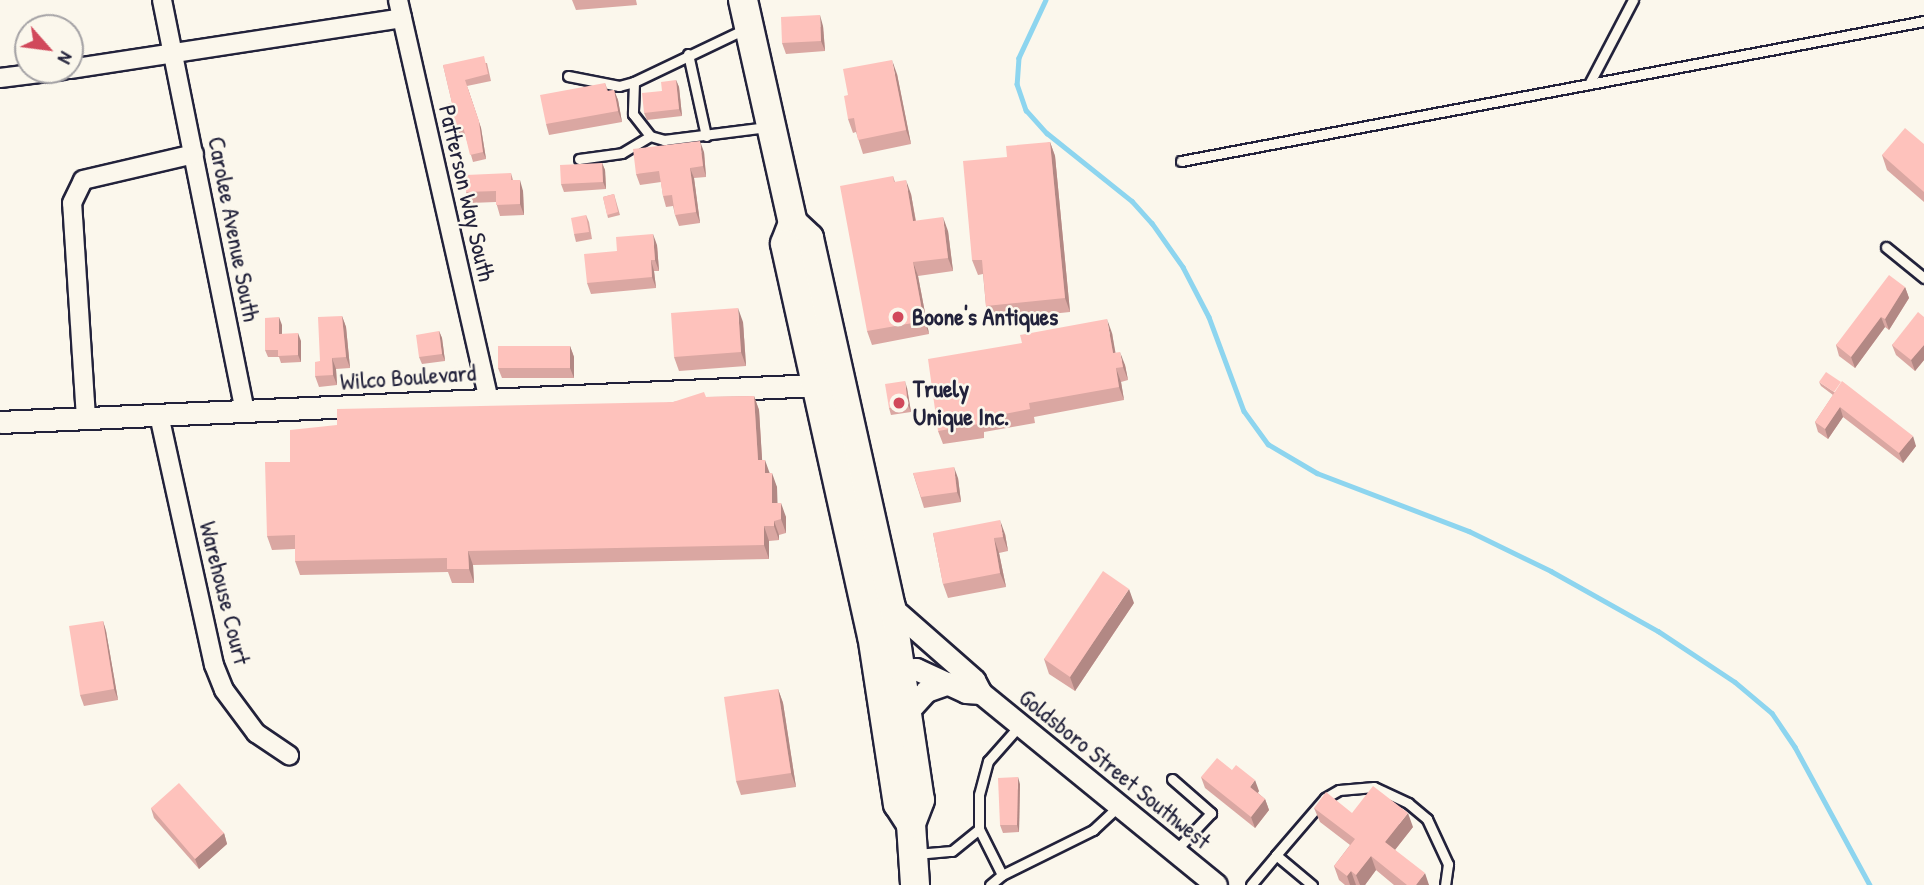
<!DOCTYPE html>
<style>
body{margin:0}
#map{position:relative;width:1924px;height:885px;overflow:hidden;background:#fbf7ec;font-family:"Patrick Hand",sans-serif}
div>[style]{position:absolute}
.stream>*{height:4.5px;margin:-2.25px;padding:0 2.25px;transform-origin:2.25px;border-radius:2.25px;background:#8dd5ef}
.roads{filter:drop-shadow(2px 0 #22223b) drop-shadow(-2px 0 #22223b) drop-shadow(0 2px #22223b) drop-shadow(0 -2px #22223b)}
.service>*{height:9px;margin:-4.5px;padding:0 4.5px;transform-origin:4.5px;border-radius:4.5px;background:#fbf7ec}
.minor>*{height:18px;margin:-9px;padding:0 9px;transform-origin:9px;border-radius:9px;background:#fbf7ec}
.tertiary>*{height:21px;margin:-10.5px;padding:0 10.5px;transform-origin:10.5px;border-radius:10.5px;background:#fbf7ec}
.trunk>*{height:28px;margin:-14px;padding:0 14px;transform-origin:14px;border-radius:14px;background:#fbf7ec}
.wall>*{inset:0;background:#daa7a2}
.shaded-wall>*{inset:0;background:#b28884}
.building>*{inset:0;background:#fec2bc}
.dots>*{width:19px;height:19px;translate:-50% -50%;box-sizing:border-box;border:4px solid #fbf7ec;border-radius:50%}
span{translate:-50% -50%;white-space:nowrap;text-align:center;line-height:1.15;-webkit-text-stroke:5px #fbf7ec;paint-order:stroke}
.street-label{font-size:24px;color:#22223b}
.poi-label{font-size:24px;color:#22223b;font-weight:700}
.left{translate:0 -50%;text-align:left}
.north{position:absolute;left:14px;top:14px;width:70px;height:70px;box-sizing:border-box;background:#fbf7ec;border:2px solid #a4a2a5;border-radius:50%;rotate:118deg;font-size:19px;font-weight:700;line-height:28px;text-align:center;color:#22223b}
.north::after{content:'';display:block;margin:auto;width:24px;height:32px;background:#d1495b;clip-path:polygon(50% 0,100% 100%,50% 72%,0 100%)}
</style>
<div id="map">
<div class="stream">
<div style="left:1046px;top:0;width:64px;rotate:115deg"></div>
<div style="left:1019px;top:58px;width:26px;rotate:94deg"></div>
<div style="left:1017px;top:84px;width:28px;rotate:71deg"></div>
<div style="left:1026px;top:110px;width:31px;rotate:48deg"></div>
<div style="left:1047px;top:133px;width:109px;rotate:38.7deg"></div>
<div style="left:1132px;top:201px;width:30px;rotate:48deg"></div>
<div style="left:1152px;top:223px;width:54px;rotate:54.8deg"></div>
<div style="left:1183px;top:267px;width:56px;rotate:62.5deg"></div>
<div style="left:1209px;top:317px;width:100px;rotate:69.6deg"></div>
<div style="left:1244px;top:411px;width:41px;rotate:54deg"></div>
<div style="left:1268px;top:444px;width:57px;rotate:30.6deg"></div>
<div style="left:1317px;top:473px;width:163px;rotate:20.9deg"></div>
<div style="left:1469px;top:531px;width:91px;rotate:26deg"></div>
<div style="left:1551px;top:571px;width:123px;rotate:29.3deg"></div>
<div style="left:1658px;top:631px;width:92px;rotate:33.5deg"></div>
<div style="left:1735px;top:682px;width:48px;rotate:40deg"></div>
<div style="left:1772px;top:713px;width:41px;rotate:55.9deg"></div>
<div style="left:1795px;top:747px;width:157px;rotate:61.5deg"></div>
</div>
<div class="roads">
<div class="service">
<div style="left:747px;top:28px;width:125px;rotate:154.5deg"></div>
<div style="left:634px;top:82px;width:32px;rotate:92deg"></div>
<div style="left:633px;top:114px;width:28px;rotate:52deg"></div>
<div style="left:650px;top:136px;width:15px;rotate:16deg"></div>
<div style="left:664px;top:140px;width:104px;rotate:-7.2deg"></div>
<div style="left:688px;top:54px;width:84px;rotate:77.6deg"></div>
<div style="left:568px;top:76px;width:52px;rotate:11.1deg"></div>
<div style="left:619px;top:86px;width:16px;rotate:-15deg"></div>
<div style="left:1589px;top:84px;width:95px;rotate:-62.4deg"></div>
<div style="left:579px;top:159px;width:43px;rotate:-7.9deg"></div>
<div style="left:622px;top:153px;width:33px;rotate:-31deg"></div>
<div style="left:1181px;top:161px;width:756px;rotate:-10.67deg"></div>
<div style="left:1886px;top:247px;width:49px;rotate:39.2deg"></div>
<div style="left:1020px;top:725px;width:48px;rotate:131.6deg"></div>
<div style="left:988px;top:761px;width:35px;rotate:105deg"></div>
<div style="left:979px;top:795px;width:34px;rotate:90deg"></div>
<div style="left:979px;top:829px;width:51px;rotate:63.4deg"></div>
<div style="left:1002px;top:875px;width:102px;rotate:-26.3deg"></div>
<div style="left:1093px;top:830px;width:37px;rotate:-43deg"></div>
<div style="left:1172px;top:779px;width:52px;rotate:41.1deg"></div>
<div style="left:1211px;top:813px;width:51px;rotate:133.4deg"></div>
<div style="left:916px;top:854px;width:36px;rotate:-5deg"></div>
<div style="left:952px;top:851px;width:35px;rotate:-39deg"></div>
<div style="left:1276px;top:855px;width:75px;rotate:-49.3deg"></div>
<div style="left:1325px;top:798px;width:16px;rotate:-30deg"></div>
<div style="left:1339px;top:790px;width:35px;rotate:-5deg"></div>
<div style="left:1374px;top:787px;width:38px;rotate:25deg"></div>
<div style="left:1408px;top:803px;width:25px;rotate:40deg"></div>
<div style="left:1427px;top:819px;width:50px;rotate:65deg"></div>
<div style="left:1448px;top:864px;width:21px;rotate:98deg"></div>
<div style="left:990px;top:885px;width:16px;rotate:-40deg"></div>
<div style="left:1251px;top:885px;width:39px;rotate:-50deg"></div>
<div style="left:1276px;top:855px;width:47px;rotate:39.8deg"></div>
</div>
<div class="minor">
<div style="left:162px;top:0;width:420px;rotate:78.6deg"></div>
<div style="left:398px;top:0;width:407px;rotate:77.2deg"></div>
<div style="left:70px;top:69px;width:336px;rotate:-8.7deg"></div>
<div style="left:0;top:78px;width:64px;rotate:-7.2deg"></div>
<div style="left:159px;top:415px;width:256px;rotate:77.6deg"></div>
<div style="left:214px;top:665px;width:27px;rotate:68deg"></div>
<div style="left:224px;top:690px;width:54px;rotate:53.3deg"></div>
<div style="left:256px;top:733px;width:40px;rotate:34deg"></div>
<div style="left:86px;top:418px;width:215px;rotate:-93.7deg"></div>
<div style="left:72px;top:203px;width:25px;rotate:-64deg"></div>
<div style="left:83px;top:180px;width:114px;rotate:-13.2deg"></div>
</div>
<div class="tertiary">
<div style="left:0;top:422px;width:820px;rotate:-2.59deg"></div>
<div style="left:891px;top:607px;width:111px;rotate:41.3deg"></div>
<div style="left:974px;top:680px;width:15px;rotate:62deg"></div>
<div style="left:981px;top:693px;width:303px;rotate:39.2deg"></div>
<div style="left:887px;top:671px;width:29px;rotate:-4deg"></div>
<div style="left:916px;top:669px;width:55px;rotate:24.7deg"></div>
<div style="left:966px;top:692px;width:15px;rotate:4deg"></div>
<div style="left:910px;top:709px;width:24px;rotate:-48deg"></div>
<div style="left:926px;top:691px;width:24px;rotate:-19deg"></div>
</div>
<div class="trunk">
<div style="left:743px;top:0;width:229px;rotate:77.4deg"></div>
<div style="left:793px;top:223px;width:22px;rotate:43deg"></div>
<div style="left:809px;top:238px;width:378px;rotate:77.5deg"></div>
<div style="left:891px;top:607px;width:195px;rotate:81.5deg"></div>
<div style="left:920px;top:800px;width:26px;rotate:111deg"></div>
<div style="left:911px;top:824px;width:61px;rotate:86.2deg"></div>
<div style="left:793px;top:223px;width:22px;rotate:111deg"></div>
<div style="left:785px;top:244px;width:401px;rotate:77.5deg"></div>
<div style="left:872px;top:635px;width:171px;rotate:81.3deg"></div>
<div style="left:898px;top:804px;width:24px;rotate:57deg"></div>
</div>
</div>
<div class="wall">
<div style="clip-path:polygon(572px 0,636px 0,637px 5px,576px 10px)"></div>
<div style="clip-path:polygon(823px 26px,825px 51px,786px 54px,782px 43px)"></div>
<div style="clip-path:polygon(487px 63px,491px 81px,467px 86px,481px 128px,486px 159px,473px 162px,465px 134px,459px 136px,448px 104px,452px 103px,443px 65px)"></div>
<div style="clip-path:polygon(897px 74px,911px 144px,863px 154px,856px 132px,853px 133px,848px 119px,848px 95px)"></div>
<div style="clip-path:polygon(676px 80px,679px 87px,682px 116px,647px 120px,644px 113px,662px 91px)"></div>
<div style="clip-path:polygon(605px 83px,608px 91px,614px 90px,618px 100px,622px 122px,549px 135px,546px 124px)"></div>
<div style="clip-path:polygon(1050px 142px,1055px 156px,1070px 312px,991px 320px,986px 306px,983px 274px,978px 275px,972px 260px,1007px 157px)"></div>
<div style="clip-path:polygon(1924px 144px,1924px 202px,1887px 170px,1882px 155px)"></div>
<div style="clip-path:polygon(704px 152px,706px 177px,694px 178px,700px 223px,679px 226px,675px 215px,673px 206px,666px 207px,663px 196px,661px 182px,640px 185px,636px 174px)"></div>
<div style="clip-path:polygon(602px 163px,605px 170px,606px 189px,564px 192px,561px 184px)"></div>
<div style="clip-path:polygon(511px 173px,513px 180px,523px 191px,524px 215px,500px 216px,496px 202px,470px 203px,466px 192px)"></div>
<div style="clip-path:polygon(893px 176px,895px 182px,911px 194px,916px 221px,948px 231px,953px 271px,918px 276px,929px 334px,872px 345px,867px 331px)"></div>
<div style="clip-path:polygon(614px 194px,620px 215px,608px 218px,603px 197px)"></div>
<div style="clip-path:polygon(586px 215px,589px 222px,592px 239px,576px 242px,574px 234px)"></div>
<div style="clip-path:polygon(657px 245px,659px 271px,654px 271px,656px 288px,591px 294px,587px 283px,617px 251px)"></div>
<div style="clip-path:polygon(1905px 287px,1909px 298px,1889px 330px,1885px 327px,1855px 368px,1839px 356px,1836px 345px)"></div>
<div style="clip-path:polygon(342px 316px,346px 327px,350px 368px,336px 369px,337px 385px,319px 387px,315px 376px,320px 361px)"></div>
<div style="clip-path:polygon(1924px 317px,1924px 360px,1915px 371px,1896px 355px,1892px 345px)"></div>
<div style="clip-path:polygon(743px 322px,746px 366px,679px 371px,674px 357px)"></div>
<div style="clip-path:polygon(282px 325px,282px 334px,301px 341px,301px 362px,281px 363px,279px 357px,268px 357px,265px 350px)"></div>
<div style="clip-path:polygon(439px 331px,442px 338px,445px 361px,422px 364px,419px 357px)"></div>
<div style="clip-path:polygon(1112px 333px,1115px 353px,1125px 365px,1128px 380px,1121px 382px,1124px 400px,1034px 417px,1035px 423px,984px 432px,984px 438px,943px 444px,938px 431px)"></div>
<div style="clip-path:polygon(570px 346px,574px 357px,574px 378px,502px 378px,498px 368px)"></div>
<div style="clip-path:polygon(1819px 382px,1916px 446px,1903px 463px,1843px 417px,1828px 439px,1818px 432px,1815px 422px,1833px 395px,1821px 386px)"></div>
<div style="clip-path:polygon(907px 388px,911px 412px,891px 415px,889px 408px)"></div>
<div style="clip-path:polygon(754px 396px,759px 410px,762px 460px,777px 487px,777px 503px,786px 517px,786px 533px,779px 535px,779px 540px,769px 541px,769px 559px,473px 565px,474px 583px,452px 583px,448px 572px,300px 575px,295px 561px,295px 549px,272px 550px,267px 536px,290px 462px,673px 402px,706px 397px)"></div>
<div style="clip-path:polygon(913px 473px,958px 478px,961px 502px,924px 508px)"></div>
<div style="clip-path:polygon(933px 533px,1005px 534px,1008px 551px,999px 553px,1006px 587px,948px 598px,943px 584px)"></div>
<div style="clip-path:polygon(1134px 603px,1075px 691px,1049px 674px,1044px 659px)"></div>
<div style="clip-path:polygon(103px 621px,106px 631px,118px 700px,84px 706px,80px 695px)"></div>
<div style="clip-path:polygon(778px 689px,783px 703px,796px 787px,741px 795px,736px 781px)"></div>
<div style="clip-path:polygon(1201px 777px,1259px 791px,1258px 793px,1265px 799px,1269px 810px,1255px 828px,1205px 788px)"></div>
<div style="clip-path:polygon(1020px 784px,1019px 832px,1003px 833px,1000px 825px)"></div>
<div style="clip-path:polygon(151px 808px,224px 833px,227px 844px,199px 869px,154px 818px)"></div>
<div style="clip-path:polygon(1314px 808px,1352px 813px,1413px 827px,1395px 850px,1429px 885px,1394px 885px,1376px 870px,1365px 885px,1345px 885px,1339px 880px,1334px 866px,1350px 845px,1320px 822px)"></div>
</div>
<div class="shaded-wall">
<div style="clip-path:polygon(820px 15px,823px 26px,825px 51px,821px 41px)"></div>
<div style="clip-path:polygon(892px 60px,897px 74px,911px 144px,906px 130px)"></div>
<div style="clip-path:polygon(676px 80px,679px 87px,682px 116px,679px 109px)"></div>
<div style="clip-path:polygon(467px 86px,481px 128px,486px 159px,483px 152px)"></div>
<div style="clip-path:polygon(614px 90px,618px 100px,622px 122px,618px 111px)"></div>
<div style="clip-path:polygon(700px 141px,704px 152px,706px 177px,703px 166px)"></div>
<div style="clip-path:polygon(1050px 142px,1055px 156px,1070px 312px,1065px 298px)"></div>
<div style="clip-path:polygon(602px 163px,605px 170px,606px 189px,603px 182px)"></div>
<div style="clip-path:polygon(690px 168px,694px 178px,700px 223px,696px 212px)"></div>
<div style="clip-path:polygon(520px 180px,523px 191px,524px 215px,520px 204px)"></div>
<div style="clip-path:polygon(906px 180px,911px 194px,918px 235px,913px 221px)"></div>
<div style="clip-path:polygon(943px 217px,948px 231px,953px 271px,948px 258px)"></div>
<div style="clip-path:polygon(653px 234px,657px 245px,659px 271px,655px 260px)"></div>
<div style="clip-path:polygon(651px 260px,654px 271px,656px 288px,652px 277px)"></div>
<div style="clip-path:polygon(913px 262px,918px 276px,929px 334px,924px 321px)"></div>
<div style="clip-path:polygon(1905px 287px,1909px 298px,1889px 330px,1885px 319px)"></div>
<div style="clip-path:polygon(738px 308px,743px 322px,746px 366px,741px 352px)"></div>
<div style="clip-path:polygon(342px 316px,346px 327px,350px 368px,346px 357px)"></div>
<div style="clip-path:polygon(279px 317px,282px 325px,282px 341px,279px 334px)"></div>
<div style="clip-path:polygon(1881px 317px,1885px 327px,1855px 368px,1851px 357px)"></div>
<div style="clip-path:polygon(1107px 319px,1112px 333px,1118px 367px,1113px 353px)"></div>
<div style="clip-path:polygon(439px 331px,442px 338px,445px 361px,442px 354px)"></div>
<div style="clip-path:polygon(298px 333px,301px 341px,301px 362px,298px 355px)"></div>
<div style="clip-path:polygon(1924px 345px,1924px 360px,1915px 371px,1911px 360px)"></div>
<div style="clip-path:polygon(570px 346px,574px 357px,574px 378px,570px 368px)"></div>
<div style="clip-path:polygon(1120px 352px,1125px 365px,1128px 380px,1123px 367px)"></div>
<div style="clip-path:polygon(332px 358px,336px 369px,337px 385px,333px 375px)"></div>
<div style="clip-path:polygon(1116px 368px,1121px 382px,1124px 400px,1119px 387px)"></div>
<div style="clip-path:polygon(905px 381px,907px 388px,911px 412px,908px 405px)"></div>
<div style="clip-path:polygon(754px 396px,759px 410px,763px 474px,758px 460px)"></div>
<div style="clip-path:polygon(1840px 407px,1843px 417px,1828px 439px,1825px 429px)"></div>
<div style="clip-path:polygon(1913px 436px,1916px 446px,1903px 463px,1899px 453px)"></div>
<div style="clip-path:polygon(765px 460px,770px 474px,765px 473px)"></div>
<div style="clip-path:polygon(954px 467px,958px 478px,961px 502px,957px 492px)"></div>
<div style="clip-path:polygon(772px 473px,777px 487px,778px 518px,772px 503px)"></div>
<div style="clip-path:polygon(781px 503px,786px 517px,786px 533px,781px 519px)"></div>
<div style="clip-path:polygon(1000px 520px,1005px 534px,1008px 551px,1003px 537px)"></div>
<div style="clip-path:polygon(774px 521px,779px 535px,779px 540px,774px 526px)"></div>
<div style="clip-path:polygon(764px 526px,769px 541px,769px 559px,764px 545px)"></div>
<div style="clip-path:polygon(994px 538px,999px 553px,1006px 587px,1000px 573px)"></div>
<div style="clip-path:polygon(468px 551px,473px 565px,474px 583px,469px 569px)"></div>
<div style="clip-path:polygon(1129px 589px,1134px 603px,1075px 691px,1070px 677px)"></div>
<div style="clip-path:polygon(103px 621px,106px 631px,118px 700px,114px 689px)"></div>
<div style="clip-path:polygon(778px 689px,783px 703px,796px 787px,791px 773px)"></div>
<div style="clip-path:polygon(1018px 777px,1020px 784px,1019px 832px,1017px 825px)"></div>
<div style="clip-path:polygon(1255px 780px,1259px 791px,1254px 797px,1250px 787px)"></div>
<div style="clip-path:polygon(1265px 799px,1269px 810px,1255px 828px,1251px 817px)"></div>
<div style="clip-path:polygon(1408px 813px,1413px 827px,1390px 856px,1385px 842px)"></div>
<div style="clip-path:polygon(224px 833px,227px 844px,199px 869px,195px 859px)"></div>
<div style="clip-path:polygon(1371px 856px,1376px 870px,1365px 885px,1360px 885px,1356px 875px)"></div>
<div style="clip-path:polygon(1351px 871px,1356px 885px,1350px 885px,1347px 876px)"></div>
<div style="clip-path:polygon(1425px 873px,1429px 885px,1416px 885px)"></div>
</div>
<div class="building">
<div style="clip-path:polygon(820px 15px,821px 41px,782px 43px,781px 17px)"></div>
<div style="clip-path:polygon(484px 56px,488px 74px,465px 80px,479px 121px,483px 152px,470px 155px,463px 126px,457px 129px,448px 104px,452px 103px,443px 65px)"></div>
<div style="clip-path:polygon(892px 60px,906px 130px,858px 140px,854px 118px,848px 119px,844px 96px,848px 95px,843px 69px)"></div>
<div style="clip-path:polygon(676px 80px,679px 109px,644px 113px,642px 93px,662px 91px,661px 82px)"></div>
<div style="clip-path:polygon(605px 83px,607px 91px,614px 90px,618px 111px,546px 124px,540px 95px)"></div>
<div style="clip-path:polygon(1905px 128px,1924px 144px,1924px 192px,1882px 155px)"></div>
<div style="clip-path:polygon(700px 141px,703px 166px,690px 168px,696px 212px,675px 215px,672px 195px,663px 196px,659px 171px,636px 174px,633px 149px)"></div>
<div style="clip-path:polygon(1050px 142px,1065px 298px,986px 306px,982px 260px,972px 260px,963px 161px,1007px 157px,1006px 146px)"></div>
<div style="clip-path:polygon(602px 163px,603px 182px,561px 184px,560px 165px)"></div>
<div style="clip-path:polygon(511px 173px,511px 180px,520px 180px,520px 204px,496px 205px,496px 191px,466px 192px,466px 175px)"></div>
<div style="clip-path:polygon(893px 176px,894px 182px,906px 180px,913px 221px,943px 217px,948px 258px,913px 262px,924px 321px,867px 331px,840px 186px)"></div>
<div style="clip-path:polygon(614px 194px,618px 212px,607px 215px,603px 197px)"></div>
<div style="clip-path:polygon(586px 215px,589px 232px,574px 234px,571px 218px)"></div>
<div style="clip-path:polygon(653px 234px,655px 260px,651px 260px,652px 277px,587px 283px,584px 254px,617px 251px,616px 237px)"></div>
<div style="clip-path:polygon(1889px 275px,1905px 287px,1885px 319px,1881px 317px,1851px 357px,1836px 345px)"></div>
<div style="clip-path:polygon(738px 308px,741px 352px,674px 357px,671px 313px)"></div>
<div style="clip-path:polygon(1918px 312px,1924px 317px,1924px 345px,1911px 360px,1892px 345px)"></div>
<div style="clip-path:polygon(342px 316px,346px 357px,332px 358px,333px 375px,315px 376px,315px 362px,320px 361px,318px 317px)"></div>
<div style="clip-path:polygon(279px 317px,279px 334px,298px 333px,298px 355px,278px 356px,278px 350px,265px 350px,265px 318px)"></div>
<div style="clip-path:polygon(1107px 319px,1113px 353px,1120px 352px,1123px 367px,1116px 368px,1119px 387px,1029px 403px,1030px 409px,979px 419px,979px 424px,938px 431px,928px 359px,1022px 343px,1020px 335px)"></div>
<div style="clip-path:polygon(439px 331px,442px 354px,419px 357px,416px 335px)"></div>
<div style="clip-path:polygon(498px 346px,570px 346px,570px 368px,498px 368px)"></div>
<div style="clip-path:polygon(1826px 372px,1841px 382px,1834px 392px,1819px 382px)"></div>
<div style="clip-path:polygon(905px 381px,908px 405px,889px 408px,885px 384px)"></div>
<div style="clip-path:polygon(1842px 381px,1913px 436px,1899px 453px,1840px 407px,1825px 429px,1815px 422px)"></div>
<div style="clip-path:polygon(704px 392px,706px 397px,754px 396px,758px 460px,765px 460px,765px 473px,772px 473px,772px 503px,781px 503px,781px 519px,774px 521px,774px 526px,764px 526px,764px 545px,468px 551px,469px 569px,447px 569px,447px 558px,295px 561px,295px 535px,267px 536px,265px 462px,290px 462px,290px 430px,337px 425px,337px 409px,673px 402px)"></div>
<div style="clip-path:polygon(954px 467px,957px 492px,921px 497px,913px 473px)"></div>
<div style="clip-path:polygon(1000px 520px,1003px 537px,994px 538px,1000px 573px,943px 584px,933px 533px)"></div>
<div style="clip-path:polygon(1103px 571px,1129px 589px,1070px 677px,1044px 659px)"></div>
<div style="clip-path:polygon(103px 621px,114px 689px,80px 695px,69px 626px)"></div>
<div style="clip-path:polygon(778px 689px,791px 773px,736px 781px,724px 697px)"></div>
<div style="clip-path:polygon(1217px 758px,1232px 770px,1236px 765px,1255px 780px,1250px 787px,1265px 799px,1251px 817px,1201px 777px)"></div>
<div style="clip-path:polygon(1018px 777px,1017px 825px,1000px 825px,998px 778px)"></div>
<div style="clip-path:polygon(179px 783px,224px 833px,195px 859px,151px 808px)"></div>
<div style="clip-path:polygon(1373px 786px,1408px 813px,1385px 842px,1425px 873px,1416px 885px,1407px 885px,1371px 856px,1356px 875px,1351px 871px,1347px 876px,1334px 866px,1355px 839px,1314px 808px,1326px 792px,1352px 813px)"></div>
</div>
<div class="dots">
<div style="left:898px;top:317px;background:#d1495b"></div>
<div style="left:899px;top:403px;background:#d1495b"></div>
</div>
<div class="street-label">
<span style="left:467px;top:193px;rotate:77deg">Patterson Way South</span>
<span style="left:234px;top:229px;rotate:79deg">Carolee Avenue South</span>
<span style="left:408px;top:377px;rotate:-4deg">Wilco Boulevard</span>
<span style="left:225px;top:593px;rotate:76deg">Warehouse Court</span>
<span style="left:1115px;top:769px;rotate:39deg">Goldsboro Street Southwest</span>
</div>
<div class="poi-label">
<span class="left" style="left:912px;top:317px">Boone's Antiques</span>
<span class="left" style="left:913px;top:403px">Truely<br>Unique Inc.</span>
</div>
<div class="north">N</div>
</div>
